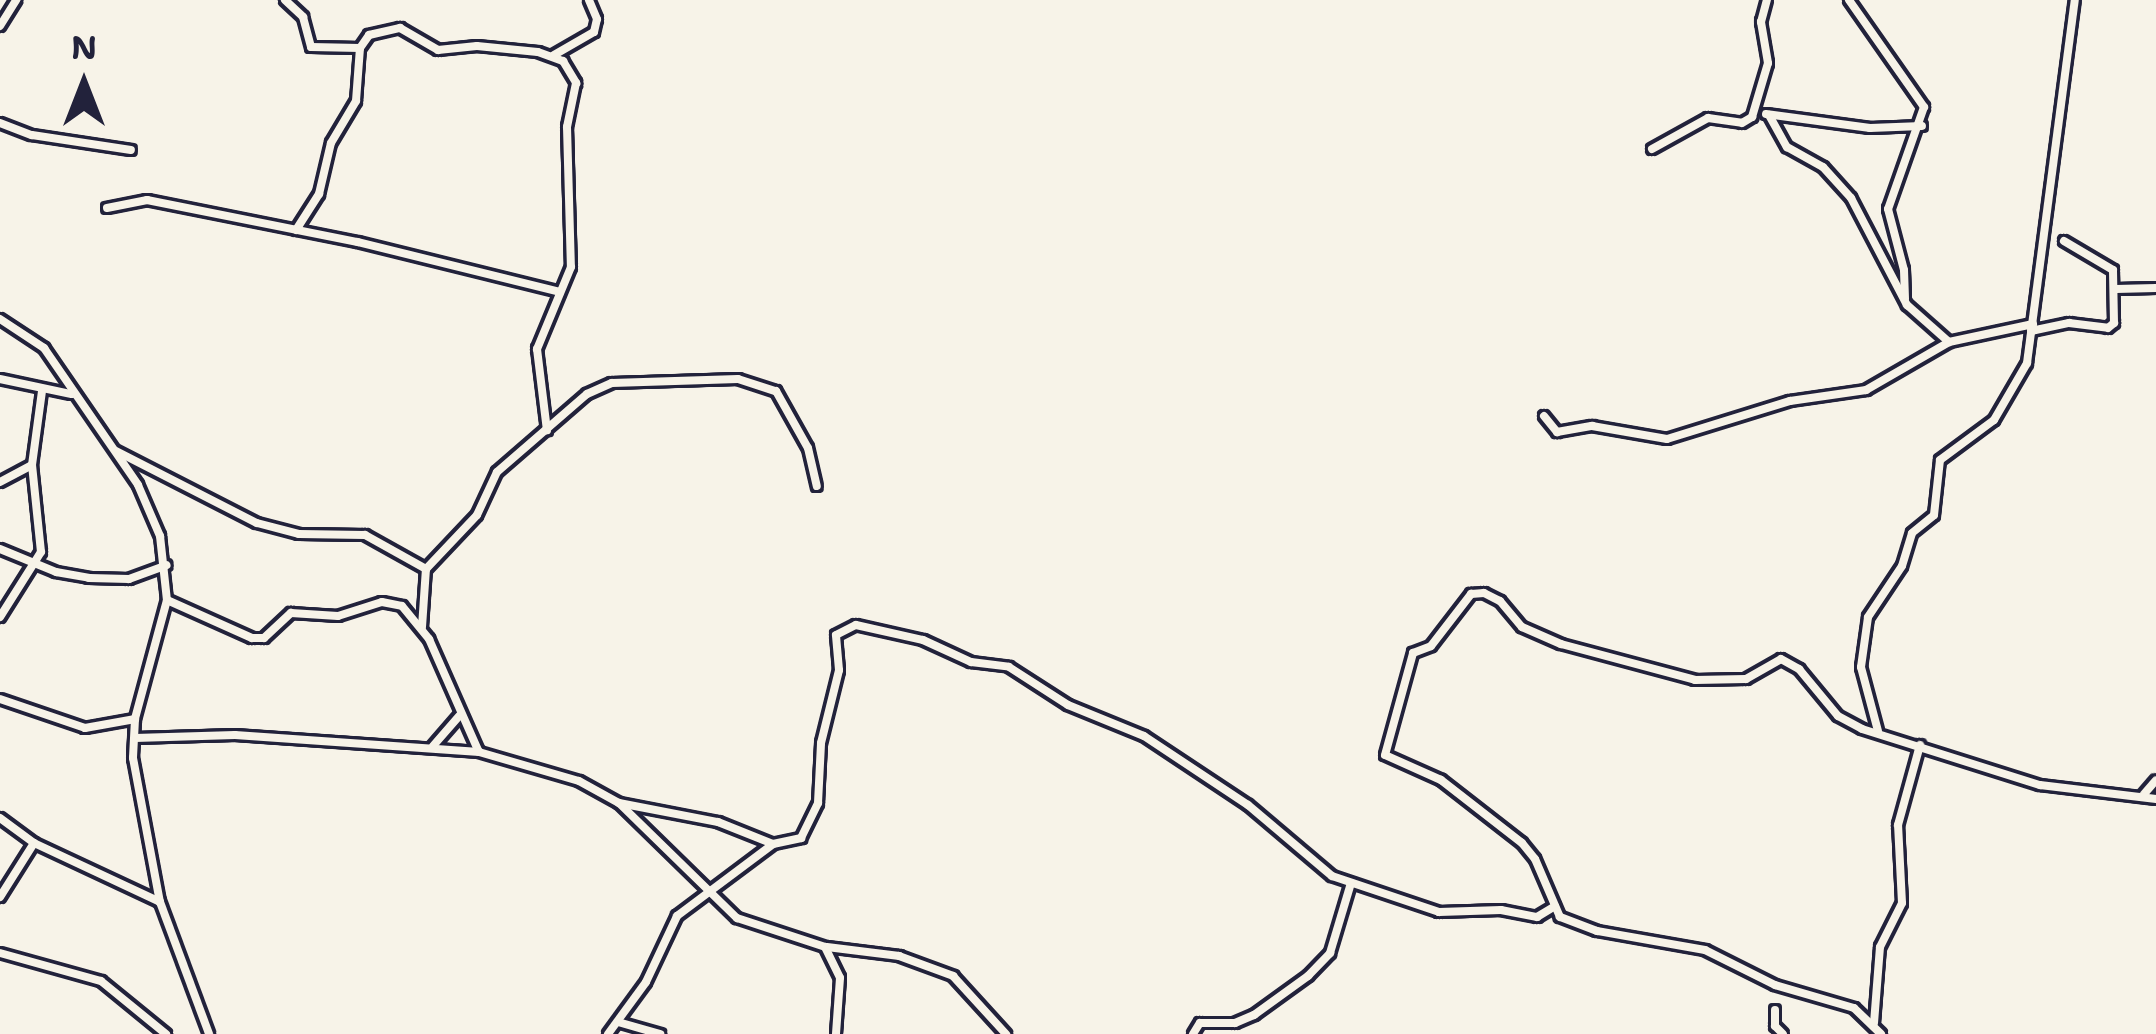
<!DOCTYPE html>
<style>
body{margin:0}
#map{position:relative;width:2156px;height:1034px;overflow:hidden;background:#f7f3e8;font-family:"Shantell Sans",sans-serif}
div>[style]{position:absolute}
.roads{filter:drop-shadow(3px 0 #22223b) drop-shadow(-3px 0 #22223b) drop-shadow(0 3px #22223b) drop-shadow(0 -3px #22223b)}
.street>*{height:8px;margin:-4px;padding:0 4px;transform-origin:4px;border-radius:4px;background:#f7f3e8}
span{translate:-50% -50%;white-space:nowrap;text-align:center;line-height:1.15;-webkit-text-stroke:9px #f7f3e8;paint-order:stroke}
.north{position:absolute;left:24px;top:24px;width:120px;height:120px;-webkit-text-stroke:9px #f7f3e8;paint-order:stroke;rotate:0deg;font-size:33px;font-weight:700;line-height:48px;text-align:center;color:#22223b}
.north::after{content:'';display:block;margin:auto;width:42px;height:54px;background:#22223b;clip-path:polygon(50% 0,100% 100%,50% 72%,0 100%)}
</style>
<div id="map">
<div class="roads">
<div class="street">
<div style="left:285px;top:0;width:25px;rotate:43deg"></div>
<div style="left:303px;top:17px;width:31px;rotate:75deg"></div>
<div style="left:311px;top:47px;width:49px;rotate:1.2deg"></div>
<div style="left:1849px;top:0;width:131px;rotate:55deg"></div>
<div style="left:1924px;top:107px;width:108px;rotate:109.4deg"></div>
<div style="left:1888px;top:209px;width:63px;rotate:75.3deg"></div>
<div style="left:1904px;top:270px;width:29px;rotate:88deg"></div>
<div style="left:0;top:26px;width:31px;rotate:-58deg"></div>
<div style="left:554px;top:55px;width:46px;rotate:-29.9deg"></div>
<div style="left:594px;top:32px;width:13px;rotate:-77deg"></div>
<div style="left:597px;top:19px;width:21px;rotate:-113deg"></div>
<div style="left:1766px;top:114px;width:105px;rotate:7.7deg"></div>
<div style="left:1870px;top:128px;width:52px;rotate:-2.2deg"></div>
<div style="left:1769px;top:115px;width:37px;rotate:61deg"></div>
<div style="left:1787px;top:147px;width:41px;rotate:29.1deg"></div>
<div style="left:1823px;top:167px;width:42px;rotate:47.9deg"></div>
<div style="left:1851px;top:198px;width:121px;rotate:62.4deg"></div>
<div style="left:1907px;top:305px;width:56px;rotate:41.4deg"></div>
<div style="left:0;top:123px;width:34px;rotate:21deg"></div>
<div style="left:32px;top:135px;width:100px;rotate:8.6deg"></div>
<div style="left:1652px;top:149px;width:64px;rotate:-29deg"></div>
<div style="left:1708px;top:118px;width:34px;rotate:8deg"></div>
<div style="left:1742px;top:123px;width:12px;rotate:-31deg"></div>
<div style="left:1752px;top:117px;width:56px;rotate:-73.5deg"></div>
<div style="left:1768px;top:63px;width:42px;rotate:-99.7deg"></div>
<div style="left:1761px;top:22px;width:23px;rotate:-75deg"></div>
<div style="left:107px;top:208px;width:41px;rotate:-11.3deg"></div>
<div style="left:147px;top:200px;width:215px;rotate:11.3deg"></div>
<div style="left:358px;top:242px;width:208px;rotate:13.9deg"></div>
<div style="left:296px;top:230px;width:43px;rotate:-57.4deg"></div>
<div style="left:319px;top:194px;width:52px;rotate:-76.8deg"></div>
<div style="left:331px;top:143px;width:49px;rotate:-59.2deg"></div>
<div style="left:356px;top:101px;width:53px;rotate:-85.7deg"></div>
<div style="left:360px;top:48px;width:16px;rotate:-55deg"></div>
<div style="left:369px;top:35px;width:32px;rotate:-13deg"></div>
<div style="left:400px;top:28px;width:44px;rotate:30.1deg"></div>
<div style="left:438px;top:50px;width:39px;rotate:-6deg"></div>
<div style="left:477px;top:46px;width:61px;rotate:5.6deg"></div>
<div style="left:538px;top:52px;width:27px;rotate:20deg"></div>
<div style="left:563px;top:61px;width:26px;rotate:59deg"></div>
<div style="left:576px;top:83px;width:45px;rotate:101.6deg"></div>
<div style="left:567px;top:127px;width:140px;rotate:88.4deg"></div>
<div style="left:571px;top:267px;width:89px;rotate:112.5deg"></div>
<div style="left:537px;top:349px;width:82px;rotate:83deg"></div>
<div style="left:2116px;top:289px;width:40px;rotate:-1.4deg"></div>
<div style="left:0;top:319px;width:53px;rotate:33.4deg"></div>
<div style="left:44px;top:348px;width:166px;rotate:55.5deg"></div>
<div style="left:138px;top:485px;width:56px;rotate:66.7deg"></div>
<div style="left:160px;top:536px;width:64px;rotate:83.8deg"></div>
<div style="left:167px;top:600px;width:123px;rotate:105.1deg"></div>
<div style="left:135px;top:719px;width:39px;rotate:93deg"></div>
<div style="left:133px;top:758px;width:147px;rotate:79.4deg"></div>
<div style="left:160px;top:902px;width:141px;rotate:69.6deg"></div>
<div style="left:2031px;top:331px;width:39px;rotate:-12deg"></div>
<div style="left:2069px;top:323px;width:39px;rotate:7deg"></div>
<div style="left:2108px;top:328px;width:8px;rotate:-40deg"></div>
<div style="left:2114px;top:323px;width:53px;rotate:-91.1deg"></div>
<div style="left:2113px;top:270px;width:57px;rotate:-149.4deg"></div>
<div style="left:0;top:379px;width:73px;rotate:11.9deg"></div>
<div style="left:1544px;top:416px;width:21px;rotate:51deg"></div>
<div style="left:1557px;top:432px;width:36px;rotate:-10deg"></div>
<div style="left:1592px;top:426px;width:76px;rotate:9.8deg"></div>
<div style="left:1667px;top:439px;width:129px;rotate:-17.2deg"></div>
<div style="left:1790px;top:401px;width:77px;rotate:-8.2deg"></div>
<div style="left:1866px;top:390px;width:96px;rotate:-30deg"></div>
<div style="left:1949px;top:342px;width:86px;rotate:-12.1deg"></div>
<div style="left:116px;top:451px;width:158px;rotate:27.1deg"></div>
<div style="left:257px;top:523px;width:43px;rotate:14.7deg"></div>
<div style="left:299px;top:534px;width:66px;rotate:0.9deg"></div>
<div style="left:365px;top:535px;width:70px;rotate:29.1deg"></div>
<div style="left:0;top:482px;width:36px;rotate:-28deg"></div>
<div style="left:0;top:549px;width:61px;rotate:22.3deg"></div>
<div style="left:56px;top:572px;width:34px;rotate:10deg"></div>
<div style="left:89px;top:578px;width:40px;rotate:1.4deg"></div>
<div style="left:129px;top:579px;width:40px;rotate:-20.2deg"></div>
<div style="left:167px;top:600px;width:93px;rotate:24.1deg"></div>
<div style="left:252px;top:638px;width:12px"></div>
<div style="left:264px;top:638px;width:37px;rotate:-43deg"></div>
<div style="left:291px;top:613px;width:47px;rotate:3.7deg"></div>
<div style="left:338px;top:616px;width:46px;rotate:-17.7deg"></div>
<div style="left:382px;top:602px;width:20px;rotate:11deg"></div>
<div style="left:402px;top:606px;width:43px;rotate:50.7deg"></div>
<div style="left:429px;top:639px;width:121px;rotate:66.2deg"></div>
<div style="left:0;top:617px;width:77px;rotate:-57.8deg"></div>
<div style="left:41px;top:552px;width:87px;rotate:-95.9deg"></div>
<div style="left:32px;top:465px;width:75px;rotate:-82.3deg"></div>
<div style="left:422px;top:627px;width:58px;rotate:-86.1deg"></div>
<div style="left:426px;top:569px;width:74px;rotate:-46.6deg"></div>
<div style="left:477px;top:515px;width:47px;rotate:-65.1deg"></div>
<div style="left:497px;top:472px;width:119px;rotate:-40.9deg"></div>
<div style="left:587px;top:394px;width:27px;rotate:-24deg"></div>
<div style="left:612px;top:383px;width:126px;rotate:-1.8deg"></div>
<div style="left:738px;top:379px;width:40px;rotate:18deg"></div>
<div style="left:776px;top:391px;width:65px;rotate:60.7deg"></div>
<div style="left:808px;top:448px;width:39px;rotate:77deg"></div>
<div style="left:0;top:699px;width:90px;rotate:18.8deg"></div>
<div style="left:85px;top:728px;width:51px;rotate:-10.2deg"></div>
<div style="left:1878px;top:731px;width:66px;rotate:-104.9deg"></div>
<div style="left:1861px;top:667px;width:50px;rotate:-82deg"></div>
<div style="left:1868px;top:617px;width:61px;rotate:-56.3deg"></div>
<div style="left:1902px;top:566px;width:34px;rotate:-73deg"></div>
<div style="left:1912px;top:533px;width:28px;rotate:-39deg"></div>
<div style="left:1934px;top:515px;width:55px;rotate:-83.8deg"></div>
<div style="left:1940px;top:460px;width:67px;rotate:-36.5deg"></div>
<div style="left:1994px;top:420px;width:66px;rotate:-59.9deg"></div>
<div style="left:2027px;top:363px;width:366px;rotate:-82.5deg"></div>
<div style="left:135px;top:738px;width:100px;rotate:-1.7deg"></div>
<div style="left:235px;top:735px;width:245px;rotate:4deg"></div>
<div style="left:479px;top:752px;width:104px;rotate:16.2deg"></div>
<div style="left:579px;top:781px;width:46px;rotate:28.8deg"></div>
<div style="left:619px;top:803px;width:165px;rotate:44.3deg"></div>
<div style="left:737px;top:918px;width:93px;rotate:18.2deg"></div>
<div style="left:825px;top:947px;width:34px;rotate:64deg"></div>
<div style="left:840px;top:978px;width:56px;rotate:94.1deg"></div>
<div style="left:433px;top:746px;width:40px;rotate:-49deg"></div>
<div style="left:2144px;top:794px;width:18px;rotate:-49deg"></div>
<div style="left:619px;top:803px;width:101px;rotate:10.9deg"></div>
<div style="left:718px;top:822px;width:59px;rotate:21.8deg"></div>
<div style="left:773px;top:844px;width:29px;rotate:-12deg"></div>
<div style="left:801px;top:838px;width:39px;rotate:-64deg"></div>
<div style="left:818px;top:803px;width:60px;rotate:-87.1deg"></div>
<div style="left:821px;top:743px;width:75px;rotate:-76.1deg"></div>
<div style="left:839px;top:670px;width:35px;rotate:-95deg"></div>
<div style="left:836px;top:635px;width:22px;rotate:-27deg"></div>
<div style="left:856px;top:625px;width:69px;rotate:12.6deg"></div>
<div style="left:923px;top:640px;width:53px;rotate:24.6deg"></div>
<div style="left:971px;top:662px;width:38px;rotate:7deg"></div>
<div style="left:1009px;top:667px;width:70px;rotate:32.8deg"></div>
<div style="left:1068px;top:705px;width:82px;rotate:22.2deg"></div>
<div style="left:1144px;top:736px;width:125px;rotate:33.6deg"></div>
<div style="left:1248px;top:805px;width:110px;rotate:40.2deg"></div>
<div style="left:1332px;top:876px;width:113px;rotate:18.6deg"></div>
<div style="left:1439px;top:912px;width:62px;rotate:-1.8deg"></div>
<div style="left:1501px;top:910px;width:37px;rotate:11deg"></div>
<div style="left:1537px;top:917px;width:21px;rotate:-31deg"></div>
<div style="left:0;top:818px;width:42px;rotate:36.3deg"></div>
<div style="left:34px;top:843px;width:139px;rotate:25.1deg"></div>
<div style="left:0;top:897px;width:64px;rotate:-57.8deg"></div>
<div style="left:827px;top:947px;width:73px;rotate:7.1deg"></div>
<div style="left:899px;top:956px;width:58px;rotate:20.3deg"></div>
<div style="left:953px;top:976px;width:79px;rotate:47.6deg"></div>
<div style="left:0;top:953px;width:105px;rotate:15.5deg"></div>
<div style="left:101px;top:981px;width:84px;rotate:39.2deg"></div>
<div style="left:1775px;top:1010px;width:16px;rotate:90deg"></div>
<div style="left:1775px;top:1026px;width:11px;rotate:45deg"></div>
<div style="left:618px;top:1022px;width:44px;rotate:15.9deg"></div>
<div style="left:1874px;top:1023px;width:76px;rotate:-85.5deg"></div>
<div style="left:1880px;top:947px;width:49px;rotate:-63.4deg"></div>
<div style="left:1902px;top:903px;width:78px;rotate:-92.9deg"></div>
<div style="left:1898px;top:825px;width:83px;rotate:-74.6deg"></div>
<div style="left:608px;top:1034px;width:64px;rotate:-53.8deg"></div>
<div style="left:646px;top:982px;width:73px;rotate:-64.8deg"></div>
<div style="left:677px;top:916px;width:119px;rotate:-36.8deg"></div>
<div style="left:1193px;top:1034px;width:13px;rotate:-58deg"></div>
<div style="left:1200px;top:1023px;width:35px"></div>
<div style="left:1235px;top:1023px;width:21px;rotate:-23deg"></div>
<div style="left:1254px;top:1015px;width:67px;rotate:-35.8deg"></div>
<div style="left:1308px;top:976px;width:32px;rotate:-46deg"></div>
<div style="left:1330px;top:953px;width:73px;rotate:-73.3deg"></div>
<div style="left:1881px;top:1034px;width:37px;rotate:-136deg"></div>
<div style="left:1854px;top:1008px;width:82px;rotate:-163.8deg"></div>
<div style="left:1775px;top:985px;width:78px;rotate:-153.4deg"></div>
<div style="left:1705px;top:950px;width:110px;rotate:-170deg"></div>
<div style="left:1597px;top:931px;width:40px;rotate:-159deg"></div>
<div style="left:1560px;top:917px;width:63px;rotate:-113.3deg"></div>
<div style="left:1535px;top:859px;width:21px;rotate:-129deg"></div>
<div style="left:1522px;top:843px;width:103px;rotate:-142.1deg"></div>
<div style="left:1441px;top:780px;width:61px;rotate:-155.9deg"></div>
<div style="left:1385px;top:755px;width:106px;rotate:-74.6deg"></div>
<div style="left:1413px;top:653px;width:19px;rotate:-21deg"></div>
<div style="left:1431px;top:646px;width:66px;rotate:-52.4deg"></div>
<div style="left:1471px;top:594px;width:13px;rotate:-4deg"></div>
<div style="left:1484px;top:593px;width:18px;rotate:27deg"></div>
<div style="left:1500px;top:601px;width:34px;rotate:50deg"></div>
<div style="left:1522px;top:627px;width:43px;rotate:23.6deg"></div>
<div style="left:1561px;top:644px;width:139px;rotate:15deg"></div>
<div style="left:1695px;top:680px;width:51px;rotate:-1.1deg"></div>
<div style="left:1746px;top:679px;width:40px;rotate:-29.7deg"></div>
<div style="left:1781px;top:659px;width:21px;rotate:29deg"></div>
<div style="left:1799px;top:669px;width:61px;rotate:50.3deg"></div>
<div style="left:1838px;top:716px;width:27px;rotate:28deg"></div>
<div style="left:1862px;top:729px;width:187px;rotate:17.5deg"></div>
<div style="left:2040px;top:785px;width:117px;rotate:6.9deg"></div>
</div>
</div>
<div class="north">N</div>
</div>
